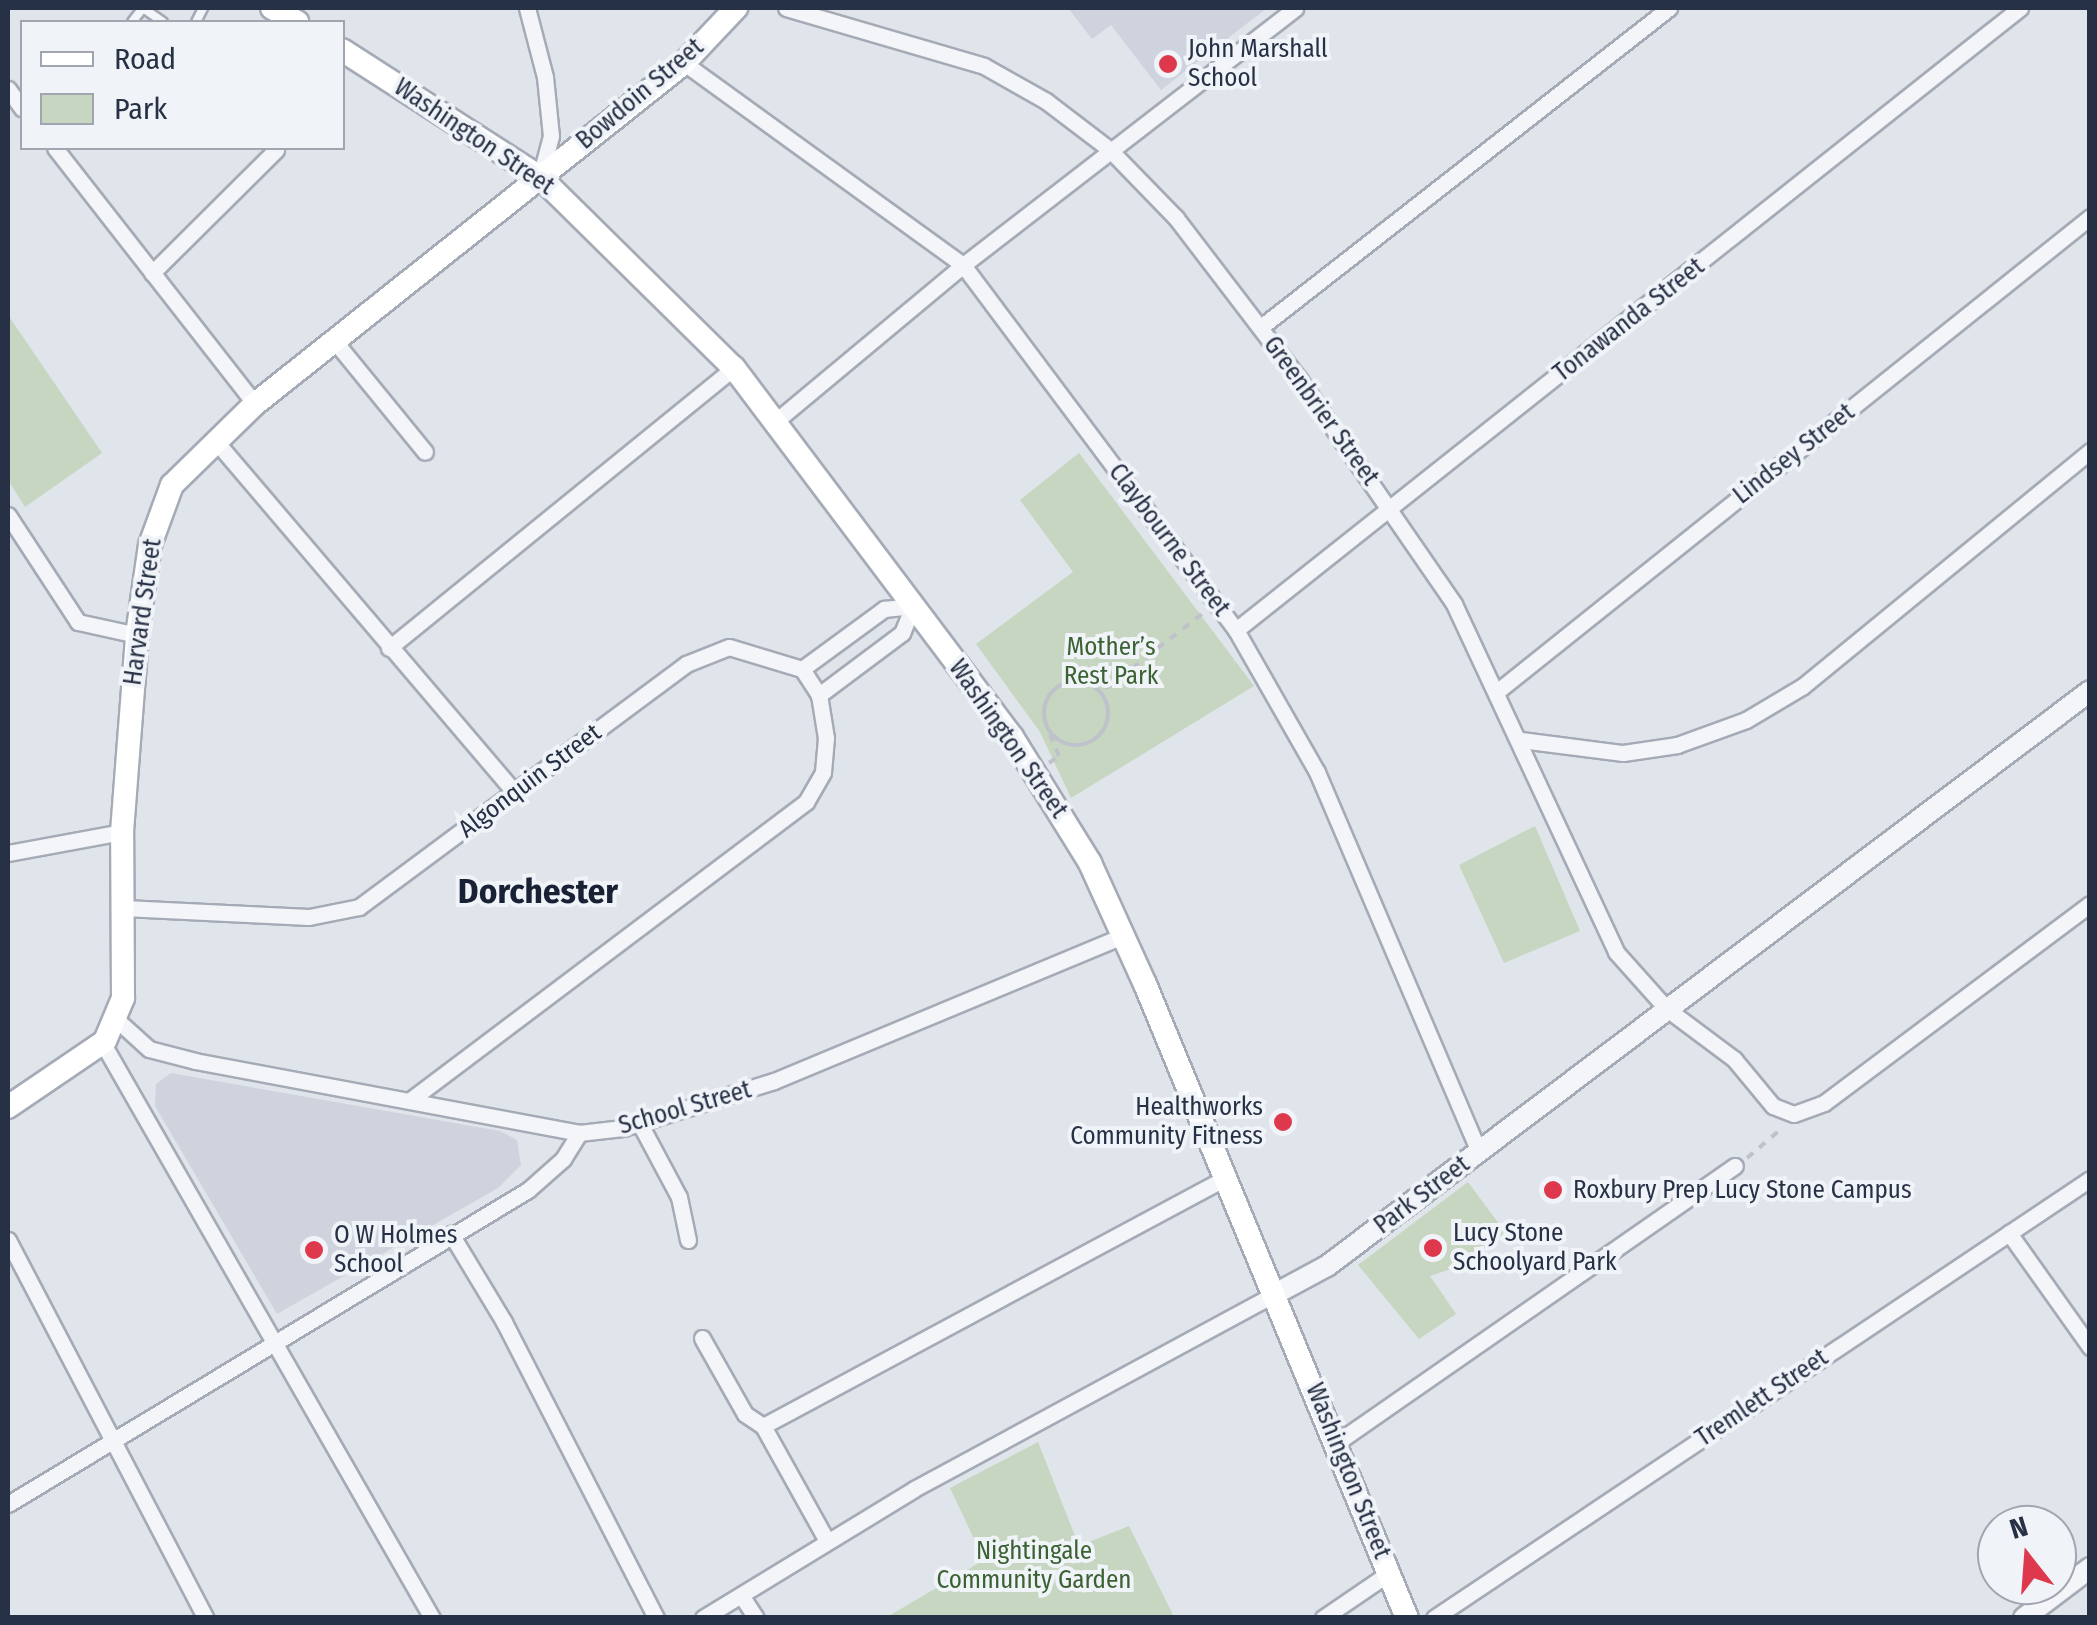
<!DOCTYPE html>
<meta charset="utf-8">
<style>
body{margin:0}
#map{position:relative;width:2097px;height:1625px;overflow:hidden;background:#e0e4eb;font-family:"Fira Sans Condensed",sans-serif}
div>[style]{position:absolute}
.built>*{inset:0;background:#ced3dd}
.green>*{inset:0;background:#c6d6c1}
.path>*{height:4px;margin-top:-2px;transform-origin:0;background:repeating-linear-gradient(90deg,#bfc2ca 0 8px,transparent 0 16px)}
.path>.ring{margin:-2px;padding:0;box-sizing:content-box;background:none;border:4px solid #bfc2ca;border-radius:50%}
.roads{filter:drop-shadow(2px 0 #a5abb6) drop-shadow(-2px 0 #a5abb6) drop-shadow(0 2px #a5abb6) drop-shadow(0 -2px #a5abb6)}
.service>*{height:8px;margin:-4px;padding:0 4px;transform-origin:4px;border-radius:4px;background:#f4f5f9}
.minor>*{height:15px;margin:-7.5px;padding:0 7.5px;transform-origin:7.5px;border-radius:7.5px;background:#f4f5f9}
.tertiary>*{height:20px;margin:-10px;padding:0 10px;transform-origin:10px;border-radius:10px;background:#f4f5f9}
.secondary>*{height:22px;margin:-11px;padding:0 11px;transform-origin:11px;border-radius:11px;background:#fff}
.dots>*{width:28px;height:28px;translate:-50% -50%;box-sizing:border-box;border:5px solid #f0f3f8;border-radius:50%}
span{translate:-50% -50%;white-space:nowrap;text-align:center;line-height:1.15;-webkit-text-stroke:8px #f0f3f8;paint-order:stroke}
.poi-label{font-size:25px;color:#273145}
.left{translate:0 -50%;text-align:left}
.right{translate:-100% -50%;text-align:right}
.street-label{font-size:25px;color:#273145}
.park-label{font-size:25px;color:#3a6232}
.district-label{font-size:35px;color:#192235;font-weight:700}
.frame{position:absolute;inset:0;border:10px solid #273145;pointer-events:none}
.legend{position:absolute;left:20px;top:20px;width:325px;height:130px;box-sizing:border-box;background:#f0f3f8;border:2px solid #a0a5b0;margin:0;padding:12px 18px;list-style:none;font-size:30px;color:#273145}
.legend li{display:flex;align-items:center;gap:20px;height:50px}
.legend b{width:50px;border:2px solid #a0a5b0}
.north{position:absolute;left:1977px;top:1505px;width:100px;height:100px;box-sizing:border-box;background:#f0f3f8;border:2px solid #a0a5b0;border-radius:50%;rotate:343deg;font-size:28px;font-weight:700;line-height:40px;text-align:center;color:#273145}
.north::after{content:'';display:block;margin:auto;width:35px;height:45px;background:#de384d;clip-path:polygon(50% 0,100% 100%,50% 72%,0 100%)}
</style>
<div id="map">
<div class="built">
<div style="clip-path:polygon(1068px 8px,1267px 8px,1161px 90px,1111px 25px,1092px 39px)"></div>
<div style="clip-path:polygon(171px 1073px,500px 1131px,517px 1140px,521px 1165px,498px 1188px,277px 1314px,155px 1106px,156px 1084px)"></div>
</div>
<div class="green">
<div style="clip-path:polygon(8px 315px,102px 453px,25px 507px,8px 480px)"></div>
<div style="clip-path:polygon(1079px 453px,1254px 686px,1071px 798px,1040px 732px,976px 644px,1073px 572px,1020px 500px)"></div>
<div style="clip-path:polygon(1535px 826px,1580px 931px,1504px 963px,1459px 865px)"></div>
<div style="clip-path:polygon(1468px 1182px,1505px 1232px,1465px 1264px,1430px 1276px,1456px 1314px,1419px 1339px,1358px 1265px)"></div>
<div style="clip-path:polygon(1038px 1442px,1079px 1546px,1129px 1526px,1174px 1617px,887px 1617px,984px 1560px,950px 1488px)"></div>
</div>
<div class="path">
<div class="ring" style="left:1044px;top:681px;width:60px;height:60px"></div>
<div style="left:1071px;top:681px;width:12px;rotate:-55deg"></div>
<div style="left:1078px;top:671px;width:34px;rotate:30deg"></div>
<div style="left:1107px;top:688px;width:122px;rotate:-38deg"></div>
<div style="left:1049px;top:763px;width:12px;rotate:-35deg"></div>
<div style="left:1059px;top:756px;width:23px;rotate:-113deg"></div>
<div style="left:1747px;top:1158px;width:45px;rotate:-40.5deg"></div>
</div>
<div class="roads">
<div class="service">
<div style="left:132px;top:22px;width:18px;rotate:-52deg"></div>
<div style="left:143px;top:8px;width:24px;rotate:35deg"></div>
<div style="left:196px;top:22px;width:16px;rotate:-63deg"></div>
</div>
<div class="minor">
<div style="left:527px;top:8px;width:71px;rotate:75.4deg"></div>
<div style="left:545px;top:77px;width:59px;rotate:84.2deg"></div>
<div style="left:551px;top:136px;width:42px;rotate:105deg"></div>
<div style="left:786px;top:8px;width:206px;rotate:16.3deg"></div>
<div style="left:984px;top:66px;width:71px;rotate:29.4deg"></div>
<div style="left:1046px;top:101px;width:79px;rotate:37.3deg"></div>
<div style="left:1109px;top:149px;width:96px;rotate:45.8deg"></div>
<div style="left:1176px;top:218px;width:203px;rotate:52.6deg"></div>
<div style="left:1299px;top:379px;width:273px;rotate:55.4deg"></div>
<div style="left:1454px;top:604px;width:384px;rotate:65deg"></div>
<div style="left:1616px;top:952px;width:76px;rotate:48.2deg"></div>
<div style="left:1667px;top:1009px;width:84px;rotate:36.7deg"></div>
<div style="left:1734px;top:1059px;width:61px;rotate:50.3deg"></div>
<div style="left:1773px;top:1106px;width:22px;rotate:21deg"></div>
<div style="left:1794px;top:1114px;width:32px;rotate:-20deg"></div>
<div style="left:1824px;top:1103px;width:332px;rotate:-36.8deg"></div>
<div style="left:684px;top:63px;width:344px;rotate:35.9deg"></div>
<div style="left:963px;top:265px;width:456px;rotate:53.2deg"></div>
<div style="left:1236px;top:630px;width:163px;rotate:60.3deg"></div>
<div style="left:1317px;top:772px;width:412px;rotate:66.9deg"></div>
<div style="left:8px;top:89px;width:24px;rotate:54deg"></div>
<div style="left:55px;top:148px;width:325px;rotate:52deg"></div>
<div style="left:152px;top:273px;width:175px;rotate:-44.8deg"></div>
<div style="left:1261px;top:327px;width:518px;rotate:-38.02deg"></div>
<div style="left:337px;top:344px;width:139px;rotate:50.8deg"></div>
<div style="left:776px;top:421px;width:244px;rotate:-39.8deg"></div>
<div style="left:963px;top:265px;width:420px;rotate:-37.7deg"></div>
<div style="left:214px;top:439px;width:465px;rotate:49.6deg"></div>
<div style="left:8px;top:515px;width:128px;rotate:56.8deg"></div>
<div style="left:78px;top:622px;width:60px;rotate:12.4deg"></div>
<div style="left:1236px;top:630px;width:1001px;rotate:-38.43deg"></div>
<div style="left:389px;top:648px;width:444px;rotate:-39.1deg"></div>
<div style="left:1499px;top:690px;width:757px;rotate:-38.67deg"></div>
<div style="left:1521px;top:740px;width:103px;rotate:7.3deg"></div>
<div style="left:1623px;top:753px;width:55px;rotate:-8.4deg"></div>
<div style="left:1677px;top:745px;width:73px;rotate:-19.9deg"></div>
<div style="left:1746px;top:720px;width:66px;rotate:-30.8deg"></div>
<div style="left:1803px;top:686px;width:371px;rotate:-39.3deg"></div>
<div style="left:8px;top:853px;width:116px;rotate:-10.4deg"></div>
<div style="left:124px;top:908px;width:185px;rotate:2.8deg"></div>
<div style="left:309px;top:917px;width:51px;rotate:-11.3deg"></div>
<div style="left:359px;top:907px;width:407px;rotate:-36.6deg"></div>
<div style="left:686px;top:664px;width:46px;rotate:-21.6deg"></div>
<div style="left:729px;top:647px;width:76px;rotate:16.8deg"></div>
<div style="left:802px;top:669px;width:102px;rotate:-36.2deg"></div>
<div style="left:884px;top:609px;width:29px;rotate:-6deg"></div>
<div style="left:913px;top:606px;width:29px;rotate:112deg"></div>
<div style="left:902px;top:633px;width:104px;rotate:143.2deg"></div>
<div style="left:117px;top:1020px;width:43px;rotate:42.2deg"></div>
<div style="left:149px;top:1049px;width:48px;rotate:14.6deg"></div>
<div style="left:195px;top:1061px;width:391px;rotate:10.6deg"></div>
<div style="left:579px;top:1133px;width:44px;rotate:-6.5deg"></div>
<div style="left:623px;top:1128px;width:158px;rotate:-17.3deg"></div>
<div style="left:774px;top:1081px;width:377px;rotate:-22.6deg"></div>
<div style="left:102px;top:1042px;width:664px;rotate:60.19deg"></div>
<div style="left:413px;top:1098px;width:492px;rotate:-37deg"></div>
<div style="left:806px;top:802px;width:34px;rotate:-60deg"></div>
<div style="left:823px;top:772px;width:34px;rotate:-85deg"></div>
<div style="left:826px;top:738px;width:44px;rotate:-99.2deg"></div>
<div style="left:819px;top:695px;width:31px;rotate:-123deg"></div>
<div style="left:640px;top:1124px;width:83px;rotate:61.9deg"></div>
<div style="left:679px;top:1197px;width:44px;rotate:78.2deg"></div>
<div style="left:2009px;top:1233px;width:140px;rotate:54.6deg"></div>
<div style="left:451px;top:1234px;width:103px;rotate:58.9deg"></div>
<div style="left:504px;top:1322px;width:333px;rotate:62.8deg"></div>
<div style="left:8px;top:1240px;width:427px;rotate:62.4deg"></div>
<div style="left:702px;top:1338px;width:87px;rotate:60.5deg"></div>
<div style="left:745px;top:1414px;width:22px;rotate:34deg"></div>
<div style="left:763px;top:1426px;width:132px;rotate:60.9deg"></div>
<div style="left:763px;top:1426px;width:527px;rotate:-28.22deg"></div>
<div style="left:1339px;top:1441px;width:482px;rotate:-34.8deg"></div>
<div style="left:8px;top:1504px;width:607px;rotate:-31.13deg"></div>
<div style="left:528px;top:1190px;width:47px;rotate:-41.5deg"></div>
<div style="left:563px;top:1159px;width:31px;rotate:-58deg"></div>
<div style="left:741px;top:1595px;width:27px;rotate:57deg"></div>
<div style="left:703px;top:1618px;width:247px;rotate:-31.4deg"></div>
<div style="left:914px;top:1489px;width:410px;rotate:-28.4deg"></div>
<div style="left:1323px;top:1618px;width:80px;rotate:-34.3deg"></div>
<div style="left:1434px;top:1618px;width:789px;rotate:-33.79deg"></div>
</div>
<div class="tertiary">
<div style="left:1275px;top:1294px;width:59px;rotate:-28.3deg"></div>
<div style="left:1327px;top:1266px;width:955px;rotate:-37deg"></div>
<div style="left:2024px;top:1618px;width:83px;rotate:-37.1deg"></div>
</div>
<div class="secondary">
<div style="left:272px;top:8px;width:29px;rotate:29deg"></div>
<div style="left:342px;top:50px;width:235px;rotate:32.7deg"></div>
<div style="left:540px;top:177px;width:272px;rotate:44.6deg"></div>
<div style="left:734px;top:368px;width:462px;rotate:53deg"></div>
<div style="left:1012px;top:737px;width:148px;rotate:58.2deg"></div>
<div style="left:1090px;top:863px;width:133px;rotate:65.6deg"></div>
<div style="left:1145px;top:984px;width:686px;rotate:67.55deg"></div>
<div style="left:8px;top:1107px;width:117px;rotate:-34.2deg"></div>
<div style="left:105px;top:1041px;width:47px;rotate:-67.3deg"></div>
<div style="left:123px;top:998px;width:166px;rotate:-90.3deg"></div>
<div style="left:122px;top:832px;width:198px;rotate:-85.6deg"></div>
<div style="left:137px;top:635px;width:91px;rotate:-81.8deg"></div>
<div style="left:150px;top:545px;width:64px;rotate:-69.9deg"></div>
<div style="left:172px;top:485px;width:116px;rotate:-44.3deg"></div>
<div style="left:255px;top:404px;width:548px;rotate:-38.48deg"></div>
<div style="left:684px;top:63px;width:76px;rotate:-46.6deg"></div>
</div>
</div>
<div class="dots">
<div style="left:1168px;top:64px;background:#de384d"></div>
<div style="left:1283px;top:1122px;background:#de384d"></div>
<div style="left:1553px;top:1190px;background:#de384d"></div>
<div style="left:1433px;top:1248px;background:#de384d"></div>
<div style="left:314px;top:1250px;background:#de384d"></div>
</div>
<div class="poi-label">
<span class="left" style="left:1188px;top:64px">John Marshall<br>School</span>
<span class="right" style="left:1263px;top:1122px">Healthworks<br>Community Fitness</span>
<span class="left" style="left:1573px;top:1190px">Roxbury Prep Lucy Stone Campus</span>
<span class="left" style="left:1453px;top:1248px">Lucy Stone<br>Schoolyard Park</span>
<span class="left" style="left:334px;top:1250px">O W Holmes<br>School</span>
</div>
<div class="street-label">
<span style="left:640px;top:94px;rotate:-40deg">Bowdoin Street</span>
<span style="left:474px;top:137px;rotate:34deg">Washington Street</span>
<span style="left:1629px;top:320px;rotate:-38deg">Tonawanda Street</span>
<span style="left:1321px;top:411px;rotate:54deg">Greenbrier Street</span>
<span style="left:1794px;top:454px;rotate:-38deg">Lindsey Street</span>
<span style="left:1169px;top:540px;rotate:53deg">Claybourne Street</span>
<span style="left:143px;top:612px;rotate:-82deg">Harvard Street</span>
<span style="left:1008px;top:739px;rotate:55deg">Washington Street</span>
<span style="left:530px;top:781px;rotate:-37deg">Algonquin Street</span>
<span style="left:685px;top:1108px;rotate:-16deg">School Street</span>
<span style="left:1422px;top:1195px;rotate:-37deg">Park Street</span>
<span style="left:1762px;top:1398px;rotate:-34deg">Tremlett Street</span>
<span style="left:1348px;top:1471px;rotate:68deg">Washington Street</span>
</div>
<div class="park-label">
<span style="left:1111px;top:662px">Mother’s<br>Rest Park</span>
<span style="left:1034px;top:1566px">Nightingale<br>Community Garden</span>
</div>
<div class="district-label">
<span style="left:538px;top:891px">Dorchester</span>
</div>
<div class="frame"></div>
<ul class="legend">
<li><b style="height:12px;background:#fff"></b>Road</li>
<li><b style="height:28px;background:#c6d6c1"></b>Park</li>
</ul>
<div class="north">N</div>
</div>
